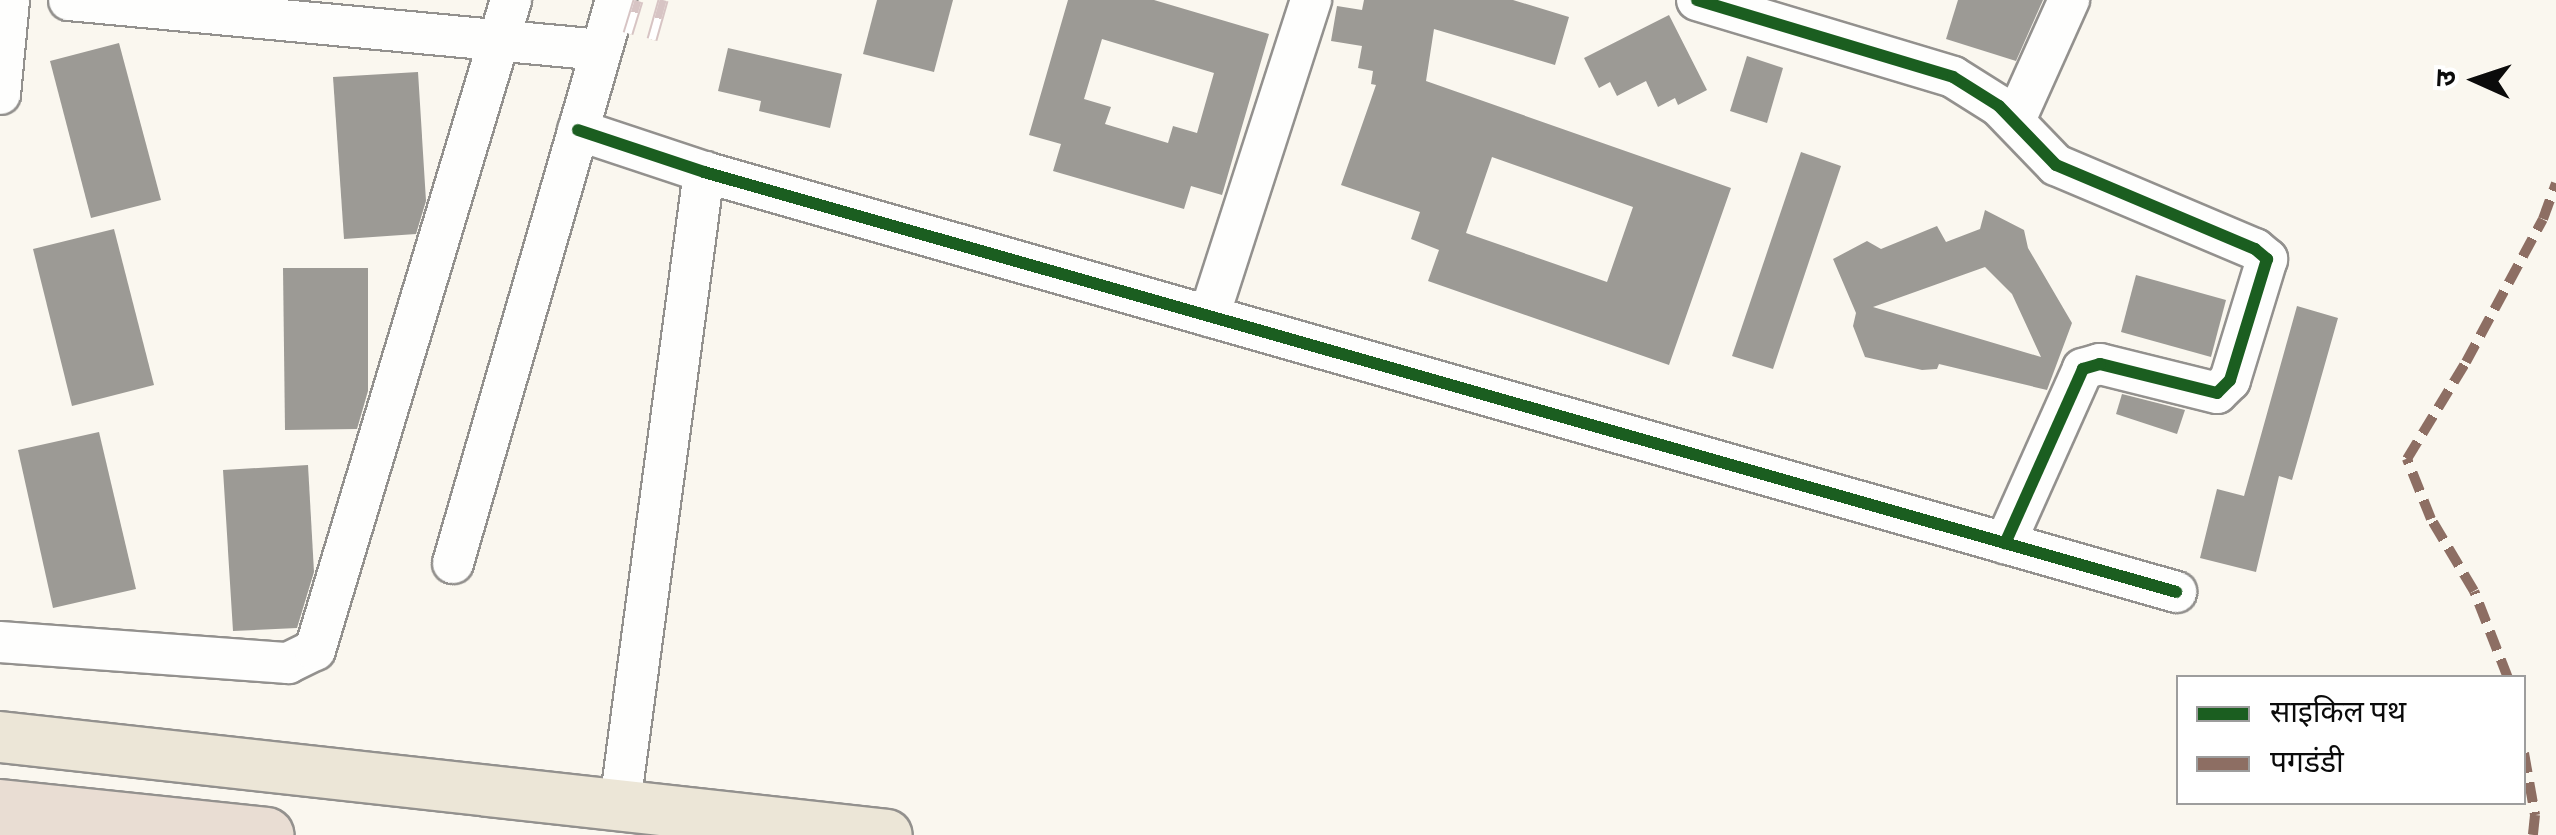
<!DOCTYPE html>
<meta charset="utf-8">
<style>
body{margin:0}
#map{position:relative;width:2556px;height:835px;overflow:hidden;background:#faf7ef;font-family:Bitter,"Noto Sans Devanagari",serif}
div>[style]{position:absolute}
.building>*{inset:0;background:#9c9a95}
.roads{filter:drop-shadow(2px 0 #93918e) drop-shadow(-2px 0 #93918e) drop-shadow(0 2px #93918e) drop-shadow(0 -2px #93918e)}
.minor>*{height:40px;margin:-20px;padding:0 20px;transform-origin:20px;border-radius:20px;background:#fefefd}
.major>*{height:50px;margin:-25px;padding:0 25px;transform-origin:25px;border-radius:25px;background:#ece6d7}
.highway>*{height:55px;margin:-27.5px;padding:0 27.5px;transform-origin:27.5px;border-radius:27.5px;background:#e9ddd3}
.rail>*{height:11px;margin-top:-5.5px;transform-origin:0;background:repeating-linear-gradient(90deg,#fff 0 22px,#d7c4c4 0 44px);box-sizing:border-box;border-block:2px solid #d7c4c4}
.quiet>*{height:10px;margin-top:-5px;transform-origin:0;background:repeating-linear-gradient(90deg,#8d6e63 0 20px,transparent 0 30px)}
.cycleway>*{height:12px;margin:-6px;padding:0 6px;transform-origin:6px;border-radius:6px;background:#1b5e20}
span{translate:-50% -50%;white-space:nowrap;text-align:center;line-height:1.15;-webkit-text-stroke:10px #fff;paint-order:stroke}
.legend{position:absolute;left:2176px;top:675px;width:350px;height:130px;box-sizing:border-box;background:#fff;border:2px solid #9d9d9d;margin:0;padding:12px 18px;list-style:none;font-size:30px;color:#0b0b0b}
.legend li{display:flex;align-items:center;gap:20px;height:50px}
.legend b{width:50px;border:2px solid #9d9d9d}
.north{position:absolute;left:2426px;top:30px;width:100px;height:100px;-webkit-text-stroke:8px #fff;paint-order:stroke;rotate:273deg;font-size:28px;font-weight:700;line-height:40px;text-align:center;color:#0b0b0b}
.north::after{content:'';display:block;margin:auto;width:35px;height:45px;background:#0b0b0b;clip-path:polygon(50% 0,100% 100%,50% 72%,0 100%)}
</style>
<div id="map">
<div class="building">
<div style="clip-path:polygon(877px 0,953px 0,934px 72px,863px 54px)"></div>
<div style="clip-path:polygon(evenodd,1068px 0,1154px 0,1269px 34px,1222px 195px,1191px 186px,1184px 209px,1053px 171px,1061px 144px,1029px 135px,1068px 0,1102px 39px,1214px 73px,1197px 133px,1173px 126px,1168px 143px,1105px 124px,1111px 107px,1084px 99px,1102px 39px)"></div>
<div style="clip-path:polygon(evenodd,1364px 0,1513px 0,1569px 17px,1555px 65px,1434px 29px,1426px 81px,1731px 188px,1669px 365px,1428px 281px,1439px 250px,1411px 239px,1420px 212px,1341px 185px,1376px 85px,1371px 84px,1373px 71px,1358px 68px,1362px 46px,1331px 41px,1337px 6px,1362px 10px,1364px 0,1492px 157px,1633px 207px,1607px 282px,1466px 233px,1492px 157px)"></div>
<div style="clip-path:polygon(1958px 0,2043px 0,2016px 61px,1946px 39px)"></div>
<div style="clip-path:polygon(1669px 15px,1707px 90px,1678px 105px,1675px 98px,1658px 107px,1646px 81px,1617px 96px,1610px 82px,1599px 88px,1584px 58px)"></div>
<div style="clip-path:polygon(119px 43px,161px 200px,91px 218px,50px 61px)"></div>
<div style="clip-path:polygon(728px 48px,842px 74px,830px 128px,759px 111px,761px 101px,718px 91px)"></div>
<div style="clip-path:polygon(1747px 56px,1783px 68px,1767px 123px,1730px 111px)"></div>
<div style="clip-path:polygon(418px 72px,426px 201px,416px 234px,344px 239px,333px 77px)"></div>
<div style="clip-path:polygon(1801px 152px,1841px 166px,1773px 369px,1732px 356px)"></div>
<div style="clip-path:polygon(evenodd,1985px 210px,2024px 230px,2028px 248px,2072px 323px,2047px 390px,1939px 364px,1937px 369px,1922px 370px,1865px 357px,1853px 326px,1856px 313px,1833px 259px,1867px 241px,1881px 249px,1937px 226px,1946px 242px,1980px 229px,1985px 210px,1985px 267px,2012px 294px,2041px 357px,1873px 307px,1985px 267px)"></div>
<div style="clip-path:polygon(114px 229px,154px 385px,72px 406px,33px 249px)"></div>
<div style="clip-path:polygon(283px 268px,368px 268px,368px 391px,357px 429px,285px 430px)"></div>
<div style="clip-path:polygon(2136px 275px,2226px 300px,2211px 357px,2121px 332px)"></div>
<div style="clip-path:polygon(2297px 306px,2338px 318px,2292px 480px,2279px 476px,2256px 572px,2200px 558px,2217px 489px,2244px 496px)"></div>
<div style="clip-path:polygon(2122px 394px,2185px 410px,2177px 434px,2116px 414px)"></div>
<div style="clip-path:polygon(99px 432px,136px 589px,53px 608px,18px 450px)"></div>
<div style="clip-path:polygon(308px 465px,314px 572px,297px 628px,233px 631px,223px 470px)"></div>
</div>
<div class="roads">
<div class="minor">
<div style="left:69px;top:0;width:534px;rotate:5.37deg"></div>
<div style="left:1697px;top:0;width:267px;rotate:16.7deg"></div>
<div style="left:1953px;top:77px;width:54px;rotate:32.2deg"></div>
<div style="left:1999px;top:106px;width:82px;rotate:46deg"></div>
<div style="left:2056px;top:165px;width:216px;rotate:22.9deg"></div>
<div style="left:2255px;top:249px;width:16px;rotate:40deg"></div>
<div style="left:2267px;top:259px;width:127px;rotate:107deg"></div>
<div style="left:2230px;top:380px;width:18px;rotate:135deg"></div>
<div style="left:2217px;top:393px;width:121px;rotate:-166.1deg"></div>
<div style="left:2100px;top:364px;width:18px;rotate:164deg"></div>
<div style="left:2083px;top:369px;width:191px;rotate:114.1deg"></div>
<div style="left:0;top:94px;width:94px;rotate:-84.5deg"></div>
<div style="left:2015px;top:120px;width:132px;rotate:-65.8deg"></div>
<div style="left:578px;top:130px;width:133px;rotate:18.4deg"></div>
<div style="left:704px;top:172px;width:1531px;rotate:15.92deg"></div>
<div style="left:1209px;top:316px;width:332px;rotate:-72.1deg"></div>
<div style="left:453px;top:563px;width:586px;rotate:-73.85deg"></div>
<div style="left:0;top:642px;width:289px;rotate:4.2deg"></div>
<div style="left:288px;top:663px;width:30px;rotate:-26deg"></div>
<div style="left:315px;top:650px;width:679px;rotate:-73.22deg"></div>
<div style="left:620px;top:804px;width:638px;rotate:-82.43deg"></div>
</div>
<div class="major">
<div style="left:0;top:737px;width:892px;rotate:6.3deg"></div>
</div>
<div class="highway">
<div style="left:0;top:807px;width:267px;rotate:6deg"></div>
</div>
</div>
<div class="rail">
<div style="left:628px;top:33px;width:34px;rotate:-73deg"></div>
<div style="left:652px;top:39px;width:41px;rotate:-74.2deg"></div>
</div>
<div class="quiet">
<div style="left:2508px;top:678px;width:93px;rotate:-111.3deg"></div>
<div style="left:2474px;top:591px;width:84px;rotate:-120.8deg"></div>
<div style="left:2431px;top:519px;width:65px;rotate:-111.8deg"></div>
<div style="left:2407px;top:459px;width:114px;rotate:-58.7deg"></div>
<div style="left:2466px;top:362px;width:162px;rotate:-61.7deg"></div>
<div style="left:2543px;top:219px;width:38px;rotate:-70deg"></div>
<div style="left:2524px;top:753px;width:63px;rotate:79.9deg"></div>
<div style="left:2535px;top:815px;width:20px;rotate:96deg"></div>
</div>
<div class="cycleway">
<div style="left:1697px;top:0;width:267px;rotate:16.7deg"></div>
<div style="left:1953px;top:77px;width:54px;rotate:32.2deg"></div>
<div style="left:1999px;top:106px;width:82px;rotate:46deg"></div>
<div style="left:2056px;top:165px;width:216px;rotate:22.9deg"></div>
<div style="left:2255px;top:249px;width:16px;rotate:40deg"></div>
<div style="left:2267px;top:259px;width:127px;rotate:107deg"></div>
<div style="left:2230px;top:380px;width:18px;rotate:135deg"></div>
<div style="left:2217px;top:393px;width:121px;rotate:-166.1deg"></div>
<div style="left:2100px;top:364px;width:18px;rotate:164deg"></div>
<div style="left:2083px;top:369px;width:191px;rotate:114.1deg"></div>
<div style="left:578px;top:130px;width:133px;rotate:18.4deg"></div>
<div style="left:704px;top:172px;width:1531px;rotate:15.92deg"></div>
</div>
<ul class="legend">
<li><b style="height:12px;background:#1b5e20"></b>साइकिल पथ</li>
<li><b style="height:12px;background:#8d6e63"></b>पगडंडी</li>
</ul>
<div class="north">उ</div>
</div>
